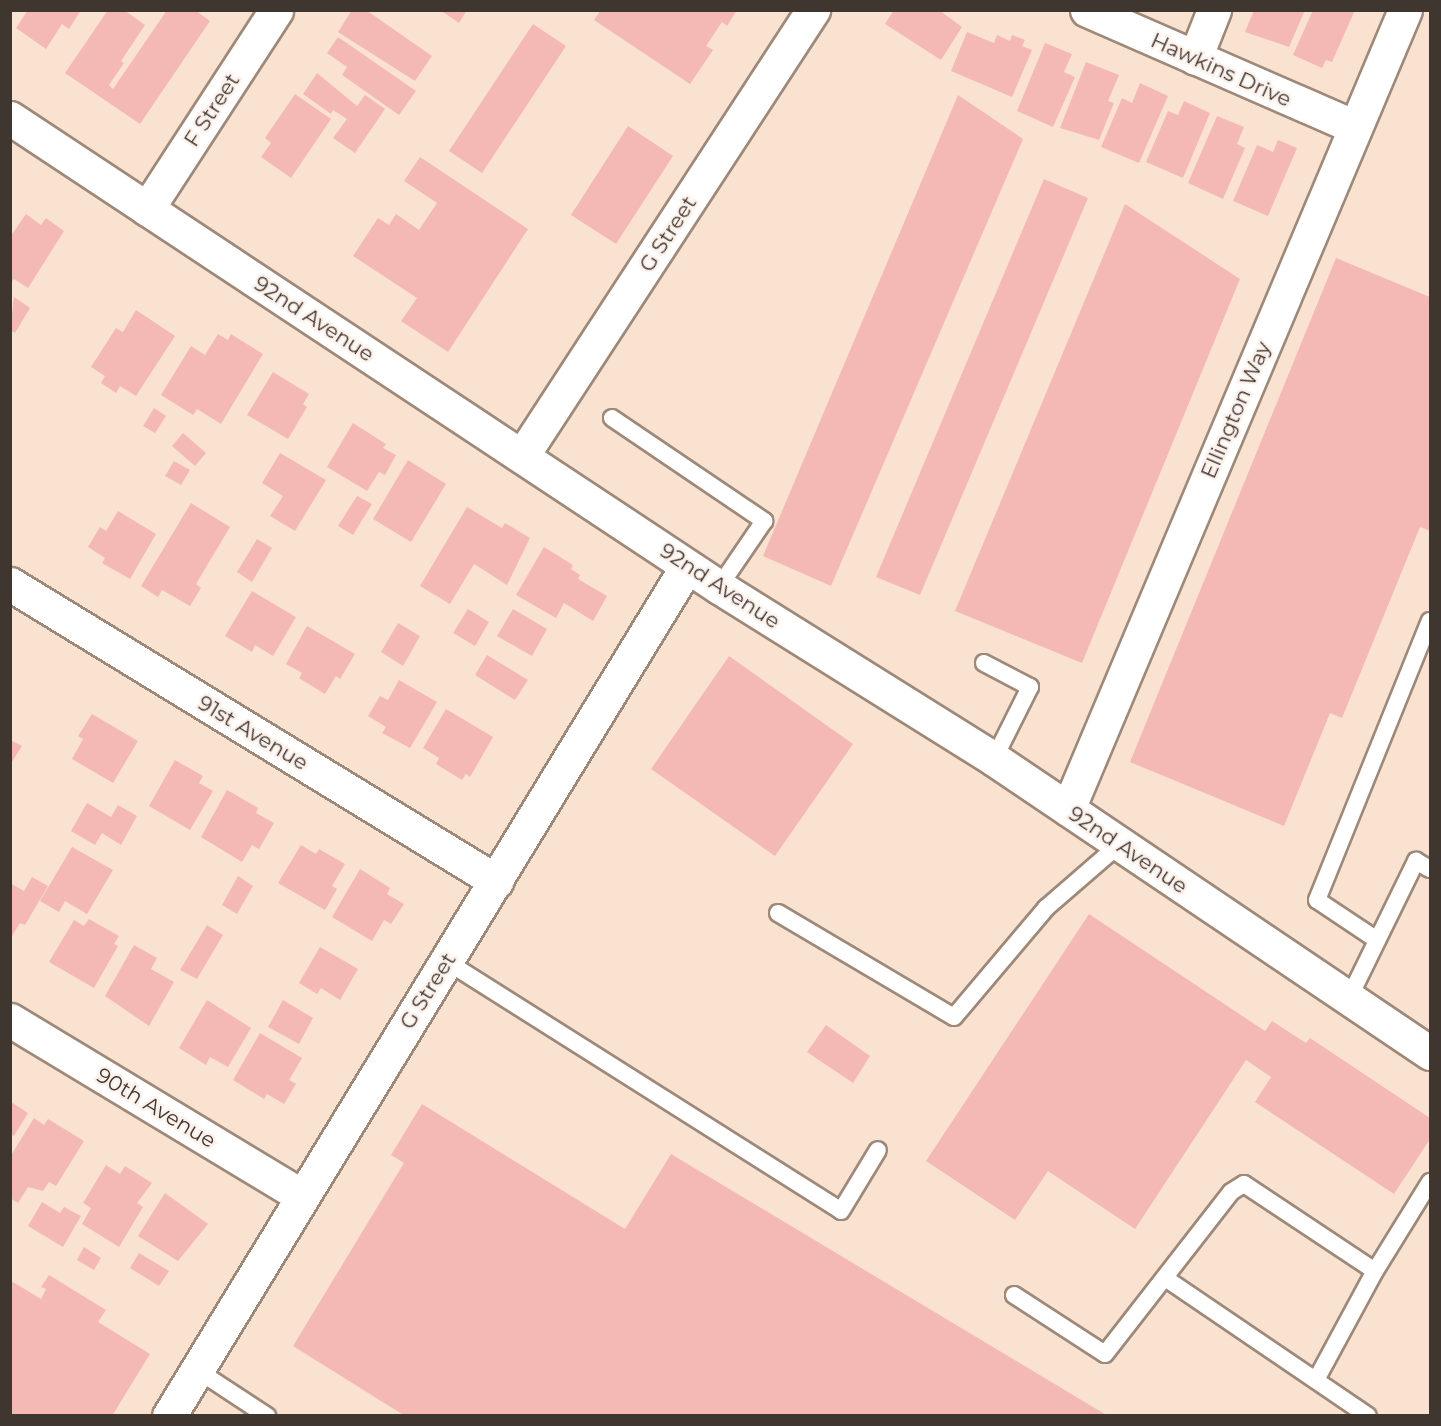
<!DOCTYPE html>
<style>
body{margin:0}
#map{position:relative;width:1441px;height:1426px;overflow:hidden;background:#fae2d1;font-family:Montserrat,sans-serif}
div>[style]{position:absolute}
.building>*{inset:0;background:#f5b9b5}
.roads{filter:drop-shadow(2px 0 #9e8979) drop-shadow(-2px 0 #9e8979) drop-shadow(0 2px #9e8979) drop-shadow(0 -2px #9e8979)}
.lane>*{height:16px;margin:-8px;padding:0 8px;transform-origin:8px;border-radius:8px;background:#fff}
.street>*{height:33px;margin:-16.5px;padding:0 16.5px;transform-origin:16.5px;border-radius:16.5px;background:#fff}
span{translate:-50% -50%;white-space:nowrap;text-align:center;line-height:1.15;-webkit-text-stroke:5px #fcf2eb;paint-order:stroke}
.street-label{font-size:21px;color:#403630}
.frame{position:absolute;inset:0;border:12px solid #403630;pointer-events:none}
</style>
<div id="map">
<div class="building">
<div style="clip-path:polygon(28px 10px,81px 10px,69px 29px,62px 24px,46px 49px,16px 28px)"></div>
<div style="clip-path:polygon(108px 10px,124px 10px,145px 25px,121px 61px,124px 63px,109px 85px,113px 89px,167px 10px,195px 10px,210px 21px,140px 124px,65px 73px)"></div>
<div style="clip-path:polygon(352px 10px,366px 10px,432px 56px,415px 81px,338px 32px)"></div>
<div style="clip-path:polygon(440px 10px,467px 10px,459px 23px)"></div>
<div style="clip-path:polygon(601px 10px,737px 10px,727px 26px,722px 22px,706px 46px,713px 50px,690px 84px,594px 20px)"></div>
<div style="clip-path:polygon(894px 10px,939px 10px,962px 27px,941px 60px,885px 24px)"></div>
<div style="clip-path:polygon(1254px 10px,1305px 10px,1289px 47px,1245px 32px)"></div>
<div style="clip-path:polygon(1313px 10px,1355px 10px,1332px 62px,1326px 60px,1322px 68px,1293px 55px)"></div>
<div style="clip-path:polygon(533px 24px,566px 46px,482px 173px,449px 151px)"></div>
<div style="clip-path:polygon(967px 32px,994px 43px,997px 35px,1010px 41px,1012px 35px,1025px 40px,1022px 46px,1032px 50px,1012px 97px,951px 71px)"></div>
<div style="clip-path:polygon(338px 37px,416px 91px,399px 115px,342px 75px,347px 67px,327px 53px)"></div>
<div style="clip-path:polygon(1045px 43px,1072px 54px,1064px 72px,1075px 77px,1053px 127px,1017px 111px)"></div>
<div style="clip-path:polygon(1086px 62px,1119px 75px,1108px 101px,1114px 103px,1099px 140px,1060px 128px)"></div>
<div style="clip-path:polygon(317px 73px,357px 106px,365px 95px,385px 109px,355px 153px,333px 138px,347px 119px,333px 110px,331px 114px,303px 94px)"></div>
<div style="clip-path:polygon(1140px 83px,1168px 96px,1139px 163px,1101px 147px,1122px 98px,1132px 103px)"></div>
<div style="clip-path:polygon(295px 94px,331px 119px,291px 178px,261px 157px,271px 143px,265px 138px)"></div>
<div style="clip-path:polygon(958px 95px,1023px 139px,831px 586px,763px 556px)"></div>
<div style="clip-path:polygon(1184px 101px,1210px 113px,1183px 178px,1146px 162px,1168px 111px,1178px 115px)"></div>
<div style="clip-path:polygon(1217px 116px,1244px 127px,1237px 144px,1245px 148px,1223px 199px,1188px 183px)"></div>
<div style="clip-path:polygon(628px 126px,673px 156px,616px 244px,571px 215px)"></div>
<div style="clip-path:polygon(1278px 140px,1297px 148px,1268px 216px,1233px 201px,1257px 145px,1273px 152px)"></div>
<div style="clip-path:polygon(420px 157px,528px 229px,448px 352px,401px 321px,417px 298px,353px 256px,378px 218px,389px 225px,396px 214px,419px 230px,437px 203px,404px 181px)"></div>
<div style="clip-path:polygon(1044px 179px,1088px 198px,920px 595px,876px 577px)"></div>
<div style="clip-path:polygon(1125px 204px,1240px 279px,1082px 663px,955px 611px)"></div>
<div style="clip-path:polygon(26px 214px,41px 225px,46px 218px,64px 231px,28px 288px,14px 279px,10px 284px,10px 237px)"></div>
<div style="clip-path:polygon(1336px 258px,1430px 297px,1430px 531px,1420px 527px,1342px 718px,1330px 713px,1284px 826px,1130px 762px)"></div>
<div style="clip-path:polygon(14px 297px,30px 308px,15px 333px,10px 330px)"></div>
<div style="clip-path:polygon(136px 310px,175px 336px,136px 396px,120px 386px,116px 393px,101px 383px,105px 376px,91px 367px,116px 328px,123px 332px)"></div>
<div style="clip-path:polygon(218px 334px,228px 340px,231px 334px,263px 354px,221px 424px,197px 409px,193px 415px,161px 395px,191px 346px,205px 355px)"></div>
<div style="clip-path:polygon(273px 372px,309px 394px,303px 404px,307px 407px,288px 439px,247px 415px)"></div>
<div style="clip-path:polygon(154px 408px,166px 416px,155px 433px,143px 426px)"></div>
<div style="clip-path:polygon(353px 423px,386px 444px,383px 448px,396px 455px,385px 475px,379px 472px,367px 491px,327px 467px)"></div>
<div style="clip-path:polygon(183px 433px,206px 453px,195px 466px,172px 446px)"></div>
<div style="clip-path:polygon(280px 453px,326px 480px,295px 531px,270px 516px,283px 496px,262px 483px)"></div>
<div style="clip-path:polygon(408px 460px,446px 484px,411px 542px,373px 519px)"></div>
<div style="clip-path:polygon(174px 461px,190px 470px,181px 485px,165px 476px)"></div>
<div style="clip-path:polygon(357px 496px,372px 504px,353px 535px,338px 526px)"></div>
<div style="clip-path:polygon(191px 503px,230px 527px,196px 584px,201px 588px,190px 606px,162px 590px,158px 597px,141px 586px)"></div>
<div style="clip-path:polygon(467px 507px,502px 528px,505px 523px,530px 538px,507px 585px,474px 564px,450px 604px,420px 586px)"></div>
<div style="clip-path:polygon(118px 511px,156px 534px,130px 579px,102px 563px,105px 558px,88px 547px,100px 527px,106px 531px)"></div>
<div style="clip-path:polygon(257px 539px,272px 548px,252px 582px,237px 572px)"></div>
<div style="clip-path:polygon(544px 547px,573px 565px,571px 569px,580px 575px,578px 579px,607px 596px,593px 621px,564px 603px,556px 618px,516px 595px)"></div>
<div style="clip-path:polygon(252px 591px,296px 617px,273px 656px,255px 645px,252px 652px,225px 636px)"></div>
<div style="clip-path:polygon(468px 609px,489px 622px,475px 646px,453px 633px)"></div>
<div style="clip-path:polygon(513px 609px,547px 629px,532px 656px,497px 636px)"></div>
<div style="clip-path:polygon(398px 623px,420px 636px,403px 666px,381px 652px)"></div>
<div style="clip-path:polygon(307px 626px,355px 654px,340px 679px,336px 676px,325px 694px,299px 678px,302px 673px,286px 664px)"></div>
<div style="clip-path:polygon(487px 655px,528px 680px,515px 700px,475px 675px)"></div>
<div style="clip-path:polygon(729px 656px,853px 744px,775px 856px,651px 769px)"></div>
<div style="clip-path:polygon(399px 680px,437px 702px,410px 748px,382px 733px,386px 727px,368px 716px,380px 696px,388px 700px)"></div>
<div style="clip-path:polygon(446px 709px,493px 737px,470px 777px,466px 774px,462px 780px,436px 764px,439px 758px,423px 748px)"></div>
<div style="clip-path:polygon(92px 714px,138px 741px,113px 783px,72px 759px,83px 739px,78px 736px)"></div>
<div style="clip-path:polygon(10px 740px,22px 746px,10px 765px)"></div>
<div style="clip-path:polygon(175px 760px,203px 776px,199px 783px,213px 791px,190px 830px,149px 806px)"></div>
<div style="clip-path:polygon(227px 790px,258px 808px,256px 813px,274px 823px,259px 849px,252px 845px,242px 862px,201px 837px)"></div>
<div style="clip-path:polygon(87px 803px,111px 817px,118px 805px,137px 816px,121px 845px,102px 833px,95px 845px,71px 831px)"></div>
<div style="clip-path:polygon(301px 845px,316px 854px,319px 849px,345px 864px,332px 886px,337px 889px,325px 910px,278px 883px)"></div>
<div style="clip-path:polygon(72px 847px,113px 870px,87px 914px,65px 901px,59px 912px,40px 901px)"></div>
<div style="clip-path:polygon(360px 869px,390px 888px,387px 894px,404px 904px,391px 924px,384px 920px,372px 941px,332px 917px)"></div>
<div style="clip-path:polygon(238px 876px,253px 886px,237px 914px,222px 905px)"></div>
<div style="clip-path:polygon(32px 877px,48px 886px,25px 925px,20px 923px,10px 939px,10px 883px,24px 891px)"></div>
<div style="clip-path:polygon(1089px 914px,1265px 1031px,1272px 1021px,1306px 1043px,1310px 1038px,1430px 1118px,1430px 1139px,1394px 1194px,1255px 1102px,1271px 1077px,1246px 1060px,1135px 1229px,1048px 1171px,1015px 1220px,926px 1161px)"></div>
<div style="clip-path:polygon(89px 919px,119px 936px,114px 944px,118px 946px,94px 988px,49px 962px,74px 920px,84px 926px)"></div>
<div style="clip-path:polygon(207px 925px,223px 935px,197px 979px,180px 970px)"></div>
<div style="clip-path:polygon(134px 945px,157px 958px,151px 969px,174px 982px,149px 1026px,105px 996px)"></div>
<div style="clip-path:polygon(320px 947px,358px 969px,340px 1000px,321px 988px,317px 994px,299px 983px)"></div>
<div style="clip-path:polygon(207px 1000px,251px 1028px,228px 1067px,210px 1057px,206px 1065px,179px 1048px)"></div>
<div style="clip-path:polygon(283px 1000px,313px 1018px,299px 1044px,268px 1027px)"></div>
<div style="clip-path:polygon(826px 1025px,870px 1056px,853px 1083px,807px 1052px)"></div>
<div style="clip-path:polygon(260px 1033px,302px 1058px,289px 1080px,296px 1084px,284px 1104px,267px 1094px,264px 1099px,233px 1080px)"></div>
<div style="clip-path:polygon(10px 1097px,11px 1102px,28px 1113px,14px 1136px,10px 1133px)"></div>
<div style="clip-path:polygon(422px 1104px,625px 1229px,671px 1154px,1108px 1416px,405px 1416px,293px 1346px,404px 1163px,391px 1155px)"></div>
<div style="clip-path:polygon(34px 1118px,44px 1125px,48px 1119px,84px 1141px,56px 1186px,49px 1182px,43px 1191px,28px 1187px,18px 1203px,10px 1198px,10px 1157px)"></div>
<div style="clip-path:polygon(106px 1165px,120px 1174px,125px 1166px,152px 1183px,137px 1203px,143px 1207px,119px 1247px,82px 1224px,91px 1208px,83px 1203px)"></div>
<div style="clip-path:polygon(165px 1193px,208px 1224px,178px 1261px,138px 1236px)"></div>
<div style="clip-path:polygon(42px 1202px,60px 1213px,64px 1207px,81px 1216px,63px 1247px,28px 1226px)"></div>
<div style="clip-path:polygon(84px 1247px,101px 1258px,94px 1270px,77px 1260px)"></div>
<div style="clip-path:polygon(139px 1253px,169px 1271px,159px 1286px,130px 1268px)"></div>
<div style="clip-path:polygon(49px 1275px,106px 1310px,98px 1322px,150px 1354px,112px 1416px,10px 1416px,10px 1286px,13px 1282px,41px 1299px,46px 1289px,41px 1287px)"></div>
</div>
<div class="roads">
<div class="lane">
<div style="left:612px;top:418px;width:184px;rotate:34.1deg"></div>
<div style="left:764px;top:521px;width:80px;rotate:124.3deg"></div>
<div style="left:984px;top:663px;width:52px;rotate:27.6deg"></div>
<div style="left:1030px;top:687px;width:80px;rotate:116.6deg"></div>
<div style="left:778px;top:913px;width:204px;rotate:30.6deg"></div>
<div style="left:954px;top:1017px;width:143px;rotate:-49.8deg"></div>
<div style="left:1046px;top:908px;width:98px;rotate:-40.9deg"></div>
<div style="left:1377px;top:940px;width:72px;rotate:-146.3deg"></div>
<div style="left:1317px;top:900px;width:301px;rotate:-68deg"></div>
<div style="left:446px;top:961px;width:467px;rotate:32.3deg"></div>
<div style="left:841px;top:1211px;width:71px;rotate:-58.8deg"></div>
<div style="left:1349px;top:998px;width:153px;rotate:-63.9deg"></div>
<div style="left:1416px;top:861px;width:16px;rotate:30deg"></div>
<div style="left:1165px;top:1278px;width:245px;rotate:34.2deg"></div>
<div style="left:1014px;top:1295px;width:108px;rotate:33deg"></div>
<div style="left:1105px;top:1354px;width:205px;rotate:-52.1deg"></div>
<div style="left:1231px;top:1192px;width:15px;rotate:-32deg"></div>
<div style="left:1244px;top:1184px;width:157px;rotate:33.6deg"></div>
<div style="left:1375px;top:1271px;width:105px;rotate:-58.3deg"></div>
<div style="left:197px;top:1370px;width:84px;rotate:33.3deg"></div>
<div style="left:1316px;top:1380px;width:124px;rotate:-61.6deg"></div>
</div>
<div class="street">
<div style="left:1087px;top:10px;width:292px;rotate:23.6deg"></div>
<div style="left:1195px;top:58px;width:52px;rotate:-68.4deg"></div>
<div style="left:10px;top:118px;width:850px;rotate:33.48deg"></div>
<div style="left:719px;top:587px;width:324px;rotate:32deg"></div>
<div style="left:994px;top:759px;width:526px;rotate:33.99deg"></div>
<div style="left:147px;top:209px;width:237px;rotate:-57deg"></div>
<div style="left:522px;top:456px;width:533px;rotate:-56.88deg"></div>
<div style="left:10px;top:584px;width:570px;rotate:31.43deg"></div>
<div style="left:1068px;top:809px;width:867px;rotate:-67.13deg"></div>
<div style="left:10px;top:1020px;width:341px;rotate:31.1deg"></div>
<div style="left:169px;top:1416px;width:995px;rotate:-58.64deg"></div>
</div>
</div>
<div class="street-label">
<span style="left:1221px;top:70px;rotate:24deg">Hawkins Drive</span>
<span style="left:212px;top:110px;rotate:-57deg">F Street</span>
<span style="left:668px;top:234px;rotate:-57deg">G Street</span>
<span style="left:314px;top:319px;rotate:33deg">92nd Avenue</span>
<span style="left:1236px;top:410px;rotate:-67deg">Ellington Way</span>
<span style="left:720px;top:586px;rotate:33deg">92nd Avenue</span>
<span style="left:253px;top:733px;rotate:31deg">91st Avenue</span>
<span style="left:1128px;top:850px;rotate:34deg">92nd Avenue</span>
<span style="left:428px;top:991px;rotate:-58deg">G Street</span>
<span style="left:156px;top:1108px;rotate:31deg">90th Avenue</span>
</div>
<div class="frame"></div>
</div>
